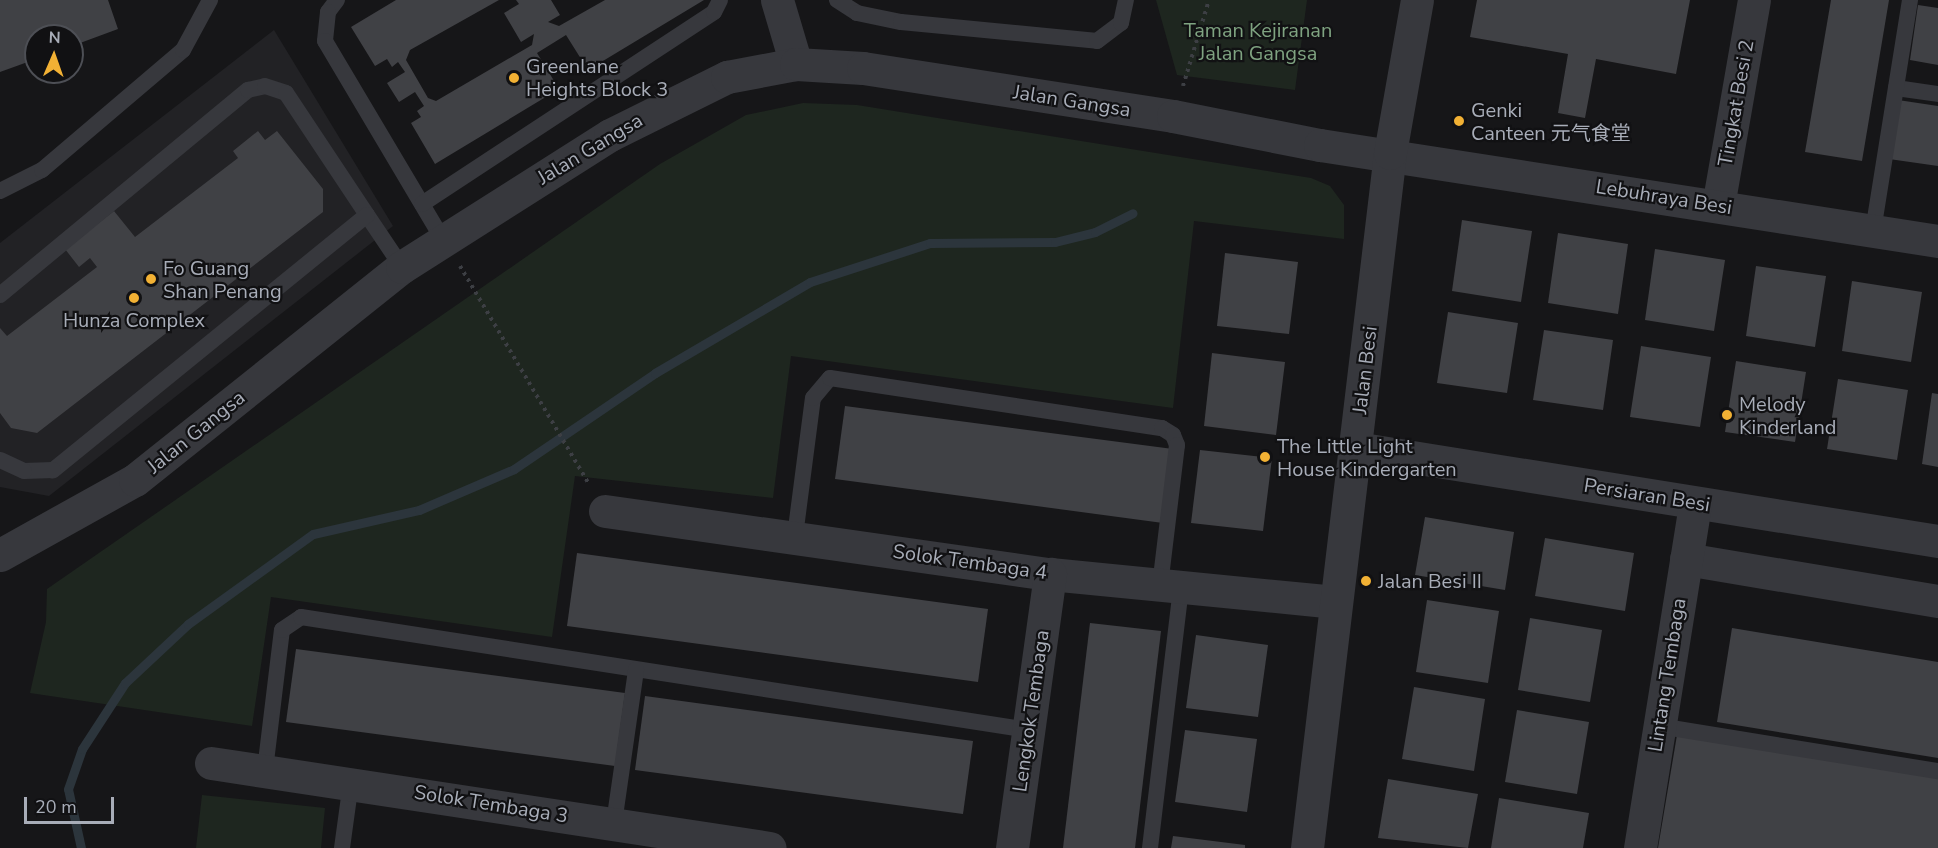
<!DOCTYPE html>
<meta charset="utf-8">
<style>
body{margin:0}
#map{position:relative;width:1938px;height:848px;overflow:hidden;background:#161618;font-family:"Nunito Sans","Noto Sans SC",sans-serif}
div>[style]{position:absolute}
.built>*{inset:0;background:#222225}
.green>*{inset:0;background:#1e261f}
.stream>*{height:9px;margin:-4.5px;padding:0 4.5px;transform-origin:4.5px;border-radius:4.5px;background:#2c353c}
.building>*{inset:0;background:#404145}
.path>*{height:4px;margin-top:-2px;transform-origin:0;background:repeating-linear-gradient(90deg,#3d3f44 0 3px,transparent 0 7.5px)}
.service>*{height:16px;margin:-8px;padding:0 8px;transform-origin:8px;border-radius:8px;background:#37383d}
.minor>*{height:33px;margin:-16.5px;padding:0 16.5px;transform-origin:16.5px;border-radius:16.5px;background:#37383d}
.tertiary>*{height:33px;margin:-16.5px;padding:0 16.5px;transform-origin:16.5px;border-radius:16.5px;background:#37383d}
.dots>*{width:16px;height:16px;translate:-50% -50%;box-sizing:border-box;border:3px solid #111113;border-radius:50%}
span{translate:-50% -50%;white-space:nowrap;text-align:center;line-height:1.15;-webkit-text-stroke:4.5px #111113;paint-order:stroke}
.park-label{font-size:20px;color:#7fa381}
.poi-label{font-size:20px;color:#a8adb8}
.left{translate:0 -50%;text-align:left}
.street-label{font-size:20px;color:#a8adb8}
.north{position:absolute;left:24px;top:24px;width:60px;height:60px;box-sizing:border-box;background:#111113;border:2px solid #4d4f55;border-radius:50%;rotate:2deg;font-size:16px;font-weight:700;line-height:24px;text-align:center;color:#a8adb8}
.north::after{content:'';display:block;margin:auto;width:21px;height:27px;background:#f2b134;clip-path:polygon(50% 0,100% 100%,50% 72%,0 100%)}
.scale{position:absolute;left:24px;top:797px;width:90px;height:27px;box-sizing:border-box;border:3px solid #a8adb8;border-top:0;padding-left:8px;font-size:18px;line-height:21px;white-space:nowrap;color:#a8adb8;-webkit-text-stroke:4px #111113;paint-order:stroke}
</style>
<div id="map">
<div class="built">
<div style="clip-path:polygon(274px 30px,393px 226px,49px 496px,0 487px,0 243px)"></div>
</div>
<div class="green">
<div style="clip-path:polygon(1156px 0,1307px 0,1295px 90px,1177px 75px)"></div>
<div style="clip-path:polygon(803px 103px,857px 105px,1311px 178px,1330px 186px,1344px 205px,1344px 239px,1194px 221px,1173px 408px,791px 356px,773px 498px,575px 476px,552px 637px,271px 597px,252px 726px,30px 693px,46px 622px,47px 589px,660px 164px,746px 115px)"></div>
<div style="clip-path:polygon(202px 795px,325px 808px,321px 848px,196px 848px)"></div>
</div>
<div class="stream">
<div style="left:81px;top:848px;width:60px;rotate:-102.4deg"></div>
<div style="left:68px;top:789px;width:42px;rotate:-70.7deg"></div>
<div style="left:82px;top:749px;width:79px;rotate:-56.9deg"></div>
<div style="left:125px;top:683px;width:86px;rotate:-43.1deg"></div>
<div style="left:188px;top:624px;width:154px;rotate:-35.8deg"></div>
<div style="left:313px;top:534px;width:109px;rotate:-12.8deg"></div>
<div style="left:419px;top:510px;width:103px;rotate:-23.3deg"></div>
<div style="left:514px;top:469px;width:171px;rotate:-34.2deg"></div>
<div style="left:655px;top:373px;width:180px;rotate:-30.4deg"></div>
<div style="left:810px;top:282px;width:126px;rotate:-18deg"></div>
<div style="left:930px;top:243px;width:125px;rotate:-0.5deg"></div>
<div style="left:1055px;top:242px;width:41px;rotate:-14deg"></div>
<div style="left:1095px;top:232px;width:42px;rotate:-26.6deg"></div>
</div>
<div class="building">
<div style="clip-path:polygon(0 0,108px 0,118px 29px,72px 46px,72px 36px,36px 36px,36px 59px,0 72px)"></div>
<div style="clip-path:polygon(396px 0,499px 0,410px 50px,406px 60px,428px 98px,436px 101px,532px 45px,534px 34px,521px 42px,504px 13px,519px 4px,516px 0,551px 0,560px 15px,548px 22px,559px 26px,605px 0,704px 0,588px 70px,566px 35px,537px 53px,559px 89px,435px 164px,411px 123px,421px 117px,417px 111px,424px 106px,415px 92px,399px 102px,387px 83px,405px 72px,398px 62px,392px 67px,387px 59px,375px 66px,351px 27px)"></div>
<div style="clip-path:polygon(1477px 0,1690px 0,1676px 74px,1596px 59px,1585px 118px,1558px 113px,1568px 54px,1470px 37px)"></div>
<div style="clip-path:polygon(1831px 0,1889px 0,1862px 161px,1805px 152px)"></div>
<div style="clip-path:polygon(1918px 5px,1938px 8px,1938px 65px,1910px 60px)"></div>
<div style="clip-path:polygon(1898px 100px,1938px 106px,1938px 166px,1889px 159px)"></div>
<div style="clip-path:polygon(258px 131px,265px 140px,277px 131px,323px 189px,323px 212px,37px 433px,11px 428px,0 413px,0 328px,7px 336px,97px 267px,90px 258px,79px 267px,65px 249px,114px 211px,135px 237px,238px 158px,233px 151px)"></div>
<div style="clip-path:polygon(1462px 220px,1532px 231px,1521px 302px,1452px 291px)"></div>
<div style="clip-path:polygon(1558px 233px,1628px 244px,1618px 314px,1548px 303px)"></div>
<div style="clip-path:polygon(1655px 249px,1725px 260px,1714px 331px,1645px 320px)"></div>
<div style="clip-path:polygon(1225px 253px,1298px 262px,1289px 334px,1217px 326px)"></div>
<div style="clip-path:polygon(1756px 266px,1826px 276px,1815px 347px,1746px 336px)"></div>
<div style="clip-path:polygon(1852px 281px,1922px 292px,1911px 362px,1842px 351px)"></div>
<div style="clip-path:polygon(1448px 312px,1518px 323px,1507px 393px,1437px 383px)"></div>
<div style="clip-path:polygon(1544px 330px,1613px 340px,1603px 410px,1533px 400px)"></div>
<div style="clip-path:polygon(1641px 346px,1711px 357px,1700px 427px,1630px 417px)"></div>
<div style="clip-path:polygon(1212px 353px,1285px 362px,1276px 435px,1204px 426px)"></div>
<div style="clip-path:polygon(1736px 361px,1806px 372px,1795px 442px,1725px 432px)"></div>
<div style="clip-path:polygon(1838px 379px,1908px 390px,1897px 460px,1827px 449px)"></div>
<div style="clip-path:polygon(1932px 393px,1938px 394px,1938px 467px,1922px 464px)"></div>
<div style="clip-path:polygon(845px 406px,1173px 449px,1163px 523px,835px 479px)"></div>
<div style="clip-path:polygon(1200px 450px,1272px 458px,1263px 531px,1191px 523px)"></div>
<div style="clip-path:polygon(1425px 517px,1514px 532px,1505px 590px,1415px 575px)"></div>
<div style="clip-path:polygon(1545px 538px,1634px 553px,1625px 611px,1535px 596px)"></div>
<div style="clip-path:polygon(577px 553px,988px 609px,978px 682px,567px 626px)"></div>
<div style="clip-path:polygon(1427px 600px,1499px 611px,1488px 683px,1416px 672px)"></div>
<div style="clip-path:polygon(1530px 618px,1602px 630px,1590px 702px,1518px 690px)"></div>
<div style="clip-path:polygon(1090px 623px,1161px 631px,1135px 848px,1063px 848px)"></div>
<div style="clip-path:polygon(1732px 628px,1938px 662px,1938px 758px,1717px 722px)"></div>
<div style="clip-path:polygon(1196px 635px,1268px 645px,1258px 717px,1186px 708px)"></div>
<div style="clip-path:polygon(296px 649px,625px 693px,615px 766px,286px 722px)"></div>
<div style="clip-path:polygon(1414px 687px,1485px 699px,1474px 771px,1402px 759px)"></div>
<div style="clip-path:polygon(645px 696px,973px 741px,963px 814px,635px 770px)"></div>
<div style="clip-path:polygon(1517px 710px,1589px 722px,1577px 794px,1505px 782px)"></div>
<div style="clip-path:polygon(1185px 730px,1257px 739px,1247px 812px,1175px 802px)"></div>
<div style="clip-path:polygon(1677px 735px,1938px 778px,1938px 848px,1658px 848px)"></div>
<div style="clip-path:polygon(1388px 779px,1478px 794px,1468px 848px,1378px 838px)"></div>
<div style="clip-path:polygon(1499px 798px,1589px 813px,1583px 848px,1491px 848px)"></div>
<div style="clip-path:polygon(1173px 836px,1245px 845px,1245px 848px,1171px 848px)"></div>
</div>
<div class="path">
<div style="left:1183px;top:86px;width:90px;rotate:-73.2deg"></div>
<div style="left:460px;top:266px;width:253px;rotate:59.4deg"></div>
</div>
<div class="service">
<div style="left:337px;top:0;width:15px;rotate:127deg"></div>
<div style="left:328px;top:12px;width:29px;rotate:96deg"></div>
<div style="left:325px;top:41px;width:231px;rotate:59.3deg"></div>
<div style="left:837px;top:0;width:24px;rotate:33deg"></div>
<div style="left:857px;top:13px;width:45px;rotate:11.6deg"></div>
<div style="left:901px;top:22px;width:197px;rotate:5.5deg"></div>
<div style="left:1097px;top:41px;width:30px;rotate:-37deg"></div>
<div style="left:1121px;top:23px;width:24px;rotate:-78deg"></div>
<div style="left:1896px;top:88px;width:42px;rotate:8.1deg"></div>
<div style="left:0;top:191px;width:47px;rotate:-26.6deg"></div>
<div style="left:42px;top:170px;width:185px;rotate:-40.4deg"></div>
<div style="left:183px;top:50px;width:57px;rotate:-61.6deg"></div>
<div style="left:422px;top:204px;width:349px;rotate:-33.3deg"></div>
<div style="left:714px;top:12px;width:13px;rotate:-63deg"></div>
<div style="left:367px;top:215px;width:63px;rotate:56.1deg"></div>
<div style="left:1873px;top:231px;width:234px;rotate:-80.9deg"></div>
<div style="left:0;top:295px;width:322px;rotate:-39.6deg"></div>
<div style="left:248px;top:90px;width:17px;rotate:-13deg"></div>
<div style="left:265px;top:86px;width:22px;rotate:18deg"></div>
<div style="left:286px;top:93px;width:146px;rotate:56.4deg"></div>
<div style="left:367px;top:215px;width:405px;rotate:140.9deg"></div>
<div style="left:53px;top:470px;width:29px;rotate:178deg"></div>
<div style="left:24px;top:471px;width:26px;rotate:-155deg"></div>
<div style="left:795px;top:536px;width:139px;rotate:-82.6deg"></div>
<div style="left:813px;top:398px;width:26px;rotate:-50deg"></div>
<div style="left:830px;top:378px;width:336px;rotate:8.6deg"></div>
<div style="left:1162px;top:428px;width:13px;rotate:32deg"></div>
<div style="left:1173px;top:435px;width:11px;rotate:68deg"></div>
<div style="left:1177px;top:445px;width:141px;rotate:96.9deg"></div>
<div style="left:1659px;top:726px;width:283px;rotate:9.2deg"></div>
<div style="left:265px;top:770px;width:141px;rotate:-83.1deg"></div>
<div style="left:282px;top:630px;width:23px;rotate:-34deg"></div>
<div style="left:301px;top:617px;width:736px;rotate:8.83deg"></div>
<div style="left:614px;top:823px;width:155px;rotate:-81.8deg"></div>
<div style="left:342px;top:848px;width:67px;rotate:-82.2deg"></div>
<div style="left:1150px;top:848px;width:263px;rotate:-83.2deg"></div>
</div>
<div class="minor">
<div style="left:777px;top:0;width:67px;rotate:73.5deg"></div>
<div style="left:1718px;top:206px;width:209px;rotate:-80.1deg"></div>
<div style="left:1356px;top:448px;width:589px;rotate:9.08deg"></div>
<div style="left:605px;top:511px;width:449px;rotate:8.1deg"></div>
<div style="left:1050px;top:574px;width:287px;rotate:5.6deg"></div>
<div style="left:0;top:555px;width:154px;rotate:-29.1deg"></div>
<div style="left:135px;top:480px;width:342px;rotate:-38.6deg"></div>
<div style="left:402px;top:267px;width:246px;rotate:-32.4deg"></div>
<div style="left:610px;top:135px;width:131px;rotate:-26.4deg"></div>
<div style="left:727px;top:77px;width:70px;rotate:-10.7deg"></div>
<div style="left:796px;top:64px;width:67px;rotate:3.4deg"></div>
<div style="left:863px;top:68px;width:314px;rotate:8.8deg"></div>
<div style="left:1173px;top:116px;width:150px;rotate:11.2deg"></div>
<div style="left:1320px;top:145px;width:625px;rotate:8.83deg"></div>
<div style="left:1686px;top:559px;width:255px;rotate:9.5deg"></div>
<div style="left:211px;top:763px;width:565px;rotate:8.65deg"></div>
<div style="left:1012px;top:848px;width:277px;rotate:-82.1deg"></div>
<div style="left:1640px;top:848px;width:349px;rotate:-80.9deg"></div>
</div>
<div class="tertiary">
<div style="left:1307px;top:848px;width:700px;rotate:-83.19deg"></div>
<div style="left:1390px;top:153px;width:155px;rotate:-80deg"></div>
</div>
<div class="dots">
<div style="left:514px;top:78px;background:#f2b134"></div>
<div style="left:1459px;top:121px;background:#f2b134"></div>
<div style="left:151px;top:279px;background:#f2b134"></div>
<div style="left:134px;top:298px;background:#f2b134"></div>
<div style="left:1727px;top:415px;background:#f2b134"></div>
<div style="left:1265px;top:457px;background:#f2b134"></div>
<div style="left:1366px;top:581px;background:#f2b134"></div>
</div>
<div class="park-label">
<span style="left:1258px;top:42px">Taman Kejiranan<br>Jalan Gangsa</span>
</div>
<div class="poi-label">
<span class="left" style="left:526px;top:78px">Greenlane<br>Heights Block 3</span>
<span class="left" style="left:1471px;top:122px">Genki<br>Canteen 元气食堂</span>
<span class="left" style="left:163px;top:280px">Fo Guang<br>Shan Penang</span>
<span style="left:134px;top:320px">Hunza Complex</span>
<span class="left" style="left:1739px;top:416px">Melody<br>Kinderland</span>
<span class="left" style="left:1277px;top:458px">The Little Light<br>House Kindergarten</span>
<span class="left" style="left:1378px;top:581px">Jalan Besi II</span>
</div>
<div class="street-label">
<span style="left:1072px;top:101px;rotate:9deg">Jalan Gangsa</span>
<span style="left:1736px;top:103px;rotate:-80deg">Tingkat Besi 2</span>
<span style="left:590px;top:149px;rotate:-31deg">Jalan Gangsa</span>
<span style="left:1664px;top:197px;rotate:9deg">Lebuhraya Besi</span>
<span style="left:1365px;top:370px;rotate:-83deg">Jalan Besi</span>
<span style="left:196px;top:432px;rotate:-39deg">Jalan Gangsa</span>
<span style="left:1647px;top:495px;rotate:9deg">Persiaran Besi</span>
<span style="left:970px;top:562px;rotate:8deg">Solok Tembaga 4</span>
<span style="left:1667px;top:675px;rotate:-81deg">Lintang Tembaga</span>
<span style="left:1031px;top:711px;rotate:-82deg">Lengkok Tembaga</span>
<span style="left:491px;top:804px;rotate:9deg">Solok Tembaga 3</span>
</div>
<div class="north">N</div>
<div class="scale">20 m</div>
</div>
